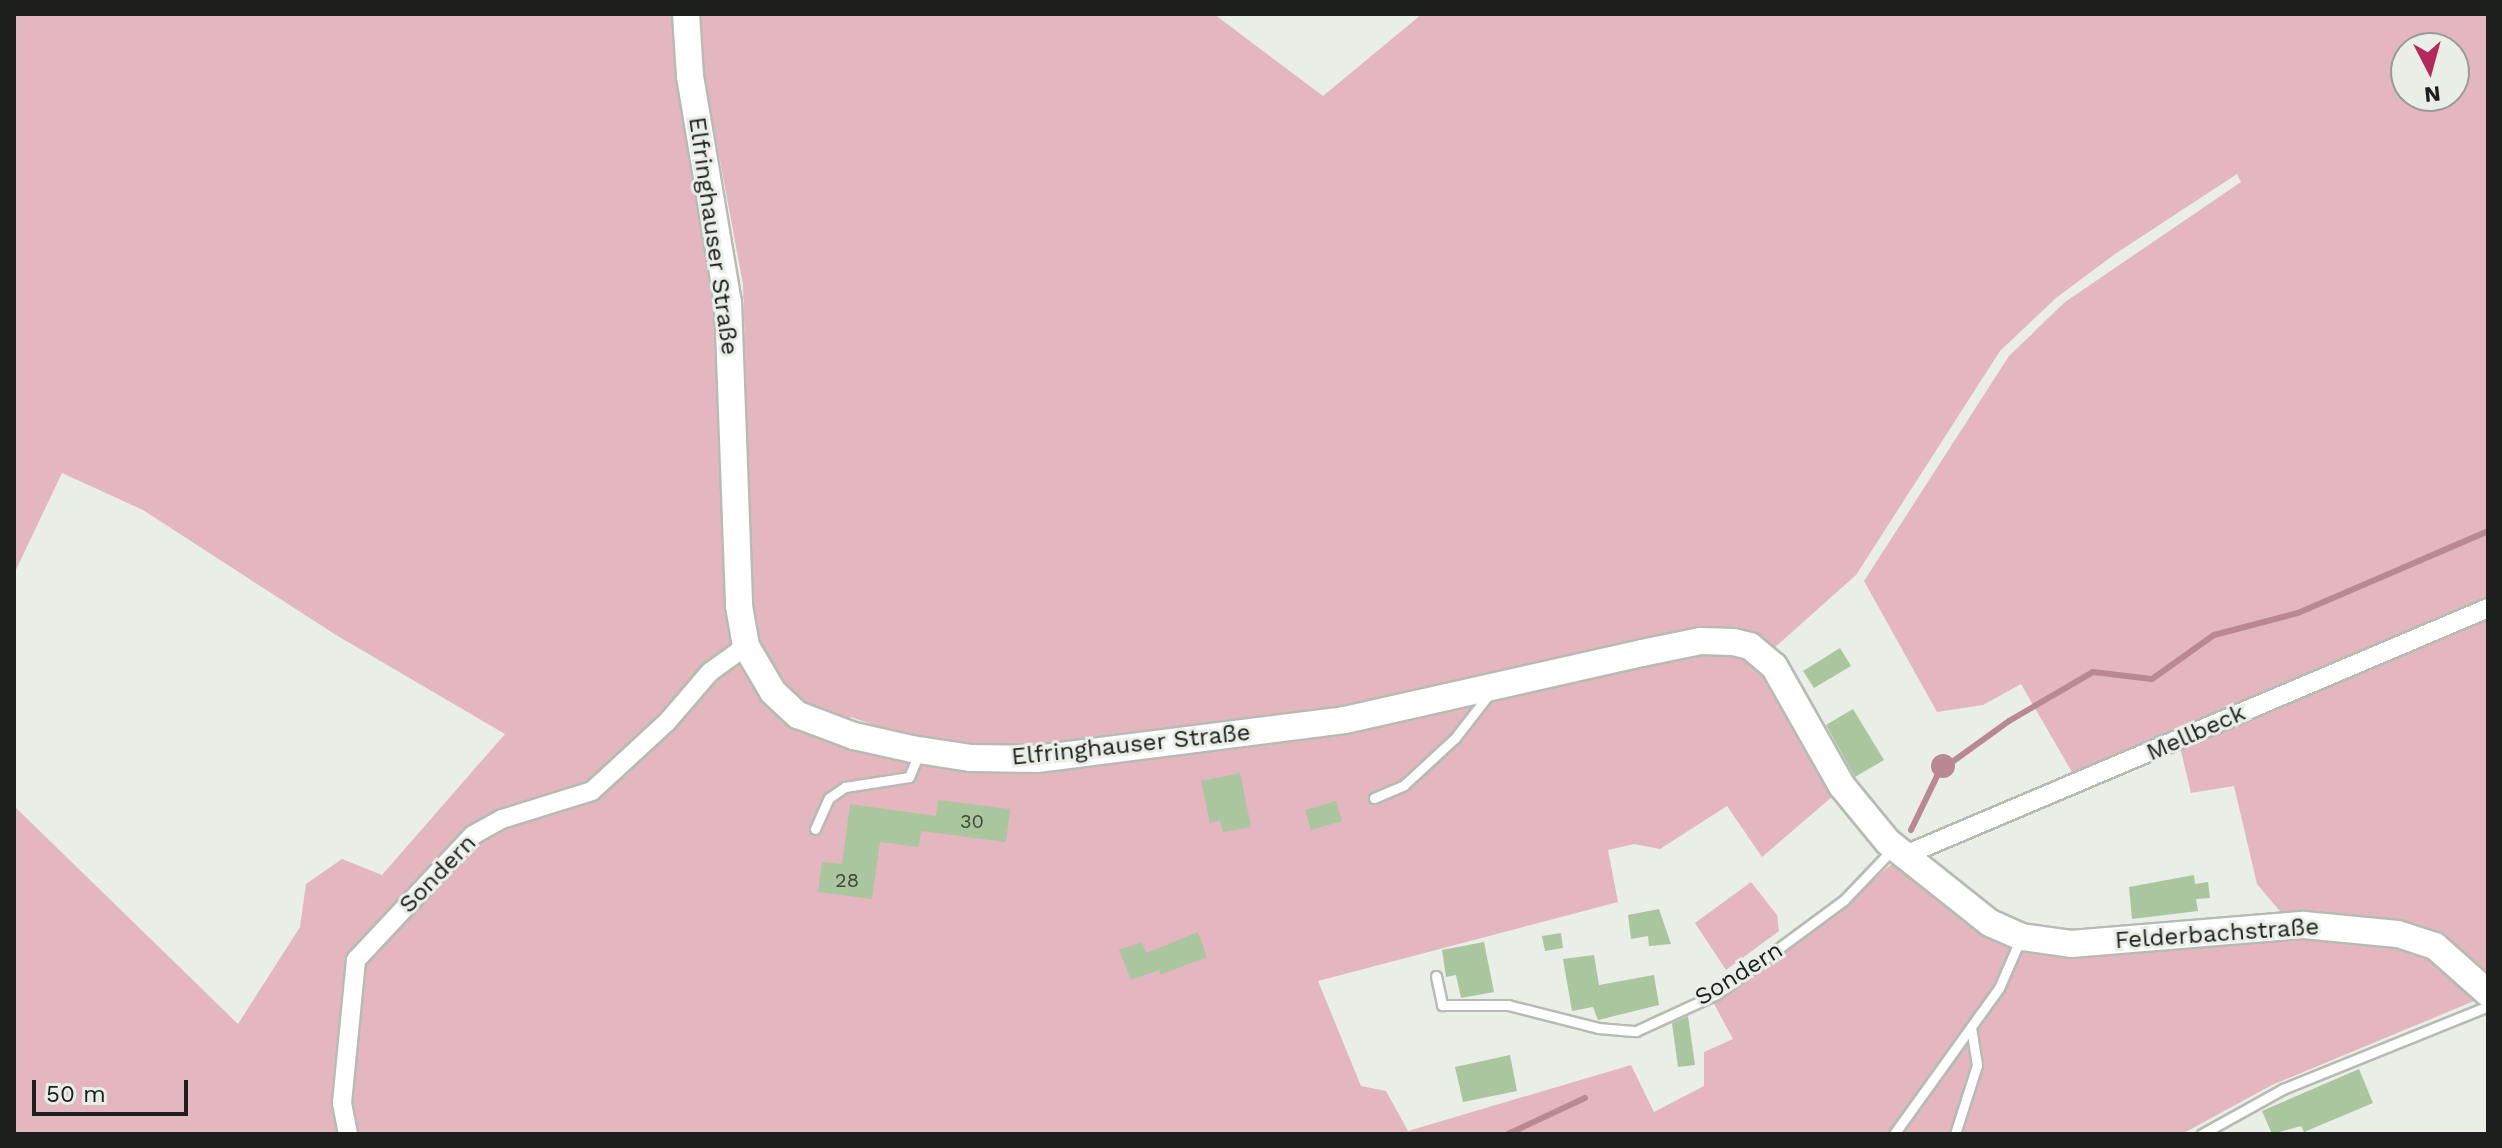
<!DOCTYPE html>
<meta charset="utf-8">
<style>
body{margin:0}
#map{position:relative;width:2502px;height:1148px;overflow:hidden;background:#e9eee7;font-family:"Work Sans",sans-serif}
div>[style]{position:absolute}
.green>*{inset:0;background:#e4b6c0}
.water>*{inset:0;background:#ba8893}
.round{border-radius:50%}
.stream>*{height:6px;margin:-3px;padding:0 3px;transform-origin:3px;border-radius:3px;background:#ba8893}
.building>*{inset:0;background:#aac69e}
.roads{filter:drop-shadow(2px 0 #b6bbb4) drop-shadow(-2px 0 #b6bbb4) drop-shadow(0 2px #b6bbb4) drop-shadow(0 -2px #b6bbb4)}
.lane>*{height:9px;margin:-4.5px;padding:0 4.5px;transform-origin:4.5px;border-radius:4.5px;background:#fff}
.street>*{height:18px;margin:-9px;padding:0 9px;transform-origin:9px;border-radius:9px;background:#fff}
.secondary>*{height:26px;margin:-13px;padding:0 13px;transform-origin:13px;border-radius:13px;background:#fff}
span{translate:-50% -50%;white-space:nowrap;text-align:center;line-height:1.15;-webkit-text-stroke:6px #e9eee7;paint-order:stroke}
.number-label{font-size:20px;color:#40493c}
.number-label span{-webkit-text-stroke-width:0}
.street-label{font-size:24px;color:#1d1f1c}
.frame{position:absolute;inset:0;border:16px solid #1d1f1c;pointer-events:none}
.north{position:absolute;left:2390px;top:32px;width:80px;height:80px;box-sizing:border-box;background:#e9eee7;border:2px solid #979b96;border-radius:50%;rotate:174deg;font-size:22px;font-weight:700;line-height:32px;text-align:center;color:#1d1f1c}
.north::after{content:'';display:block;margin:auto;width:28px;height:36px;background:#b6285c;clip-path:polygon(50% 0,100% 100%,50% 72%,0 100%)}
.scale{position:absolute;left:32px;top:1080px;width:156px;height:36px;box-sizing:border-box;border:4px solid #1d1f1c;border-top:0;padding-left:10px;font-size:24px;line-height:28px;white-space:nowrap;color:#1d1f1c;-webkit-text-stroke:6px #e9eee7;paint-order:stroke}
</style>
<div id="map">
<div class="green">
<div style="clip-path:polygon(evenodd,14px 14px,672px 14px,680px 106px,711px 249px,753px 641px,743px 284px,702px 64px,699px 14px,1214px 14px,1323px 96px,1422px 14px,2488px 14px,2488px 599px,2076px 779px,2021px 684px,1983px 705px,1937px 712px,1864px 581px,2009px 356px,2065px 302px,2241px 182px,2237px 174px,2115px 254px,2056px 298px,2000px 351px,1856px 575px,1774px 648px,1756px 641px,1343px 713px,1034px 752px,905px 736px,851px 717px,837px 737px,906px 760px,969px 772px,1036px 774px,1311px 738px,1697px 652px,1734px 650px,1772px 678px,1833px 796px,1762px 857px,1727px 806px,1660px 849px,1634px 844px,1608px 850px,1618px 902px,1318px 981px,1361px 1086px,1386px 1091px,1408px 1131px,1631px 1065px,1654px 1112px,1704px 1086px,1704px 1052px,1733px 1039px,1713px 1002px,1788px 950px,1898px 859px,2014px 946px,1997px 983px,1890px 1134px,14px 1134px,14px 806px,238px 1024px,300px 927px,306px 884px,342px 859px,382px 875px,505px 734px,336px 635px,143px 510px,62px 473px,14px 574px,14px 14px,2406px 48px,2454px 48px,2454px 96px,2406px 96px,2406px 48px)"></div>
<div style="clip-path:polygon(2488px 613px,2488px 979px,2453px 947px,2284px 916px,2257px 884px,2234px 786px,2191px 793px,2180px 747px)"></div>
<div style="clip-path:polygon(1751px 882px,1777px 915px,1779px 931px,1726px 970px,1695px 923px)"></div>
<div style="clip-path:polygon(2270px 934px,2422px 950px,2479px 999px,2272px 1085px,2182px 1134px,1900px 1134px,2003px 989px,2023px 946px)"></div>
</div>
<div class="water">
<div class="round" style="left:1931px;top:754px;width:24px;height:24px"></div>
</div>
<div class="stream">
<div style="left:1948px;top:765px;width:75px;rotate:-35.8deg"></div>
<div style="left:2009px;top:721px;width:97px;rotate:-30.3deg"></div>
<div style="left:2093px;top:672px;width:59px;rotate:6.8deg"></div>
<div style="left:2152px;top:679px;width:76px;rotate:-35.4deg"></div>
<div style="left:2214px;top:635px;width:87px;rotate:-14.7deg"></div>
<div style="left:2298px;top:613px;width:207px;rotate:-23.3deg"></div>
<div style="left:1911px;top:830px;width:64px;rotate:-64.2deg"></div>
<div style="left:1508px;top:1134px;width:85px;rotate:-25.1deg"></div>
</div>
<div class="building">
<div style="clip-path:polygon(1840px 648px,1851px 666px,1814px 688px,1803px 671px)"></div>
<div style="clip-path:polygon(1853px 709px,1884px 760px,1855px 777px,1826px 725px)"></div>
<div style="clip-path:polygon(1240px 773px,1251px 827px,1223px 832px,1220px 821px,1210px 823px,1201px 781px)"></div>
<div style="clip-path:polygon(938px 800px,1010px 809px,1006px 842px,921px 831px,919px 847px,880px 842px,872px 899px,818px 892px,822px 862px,842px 864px,850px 804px,936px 816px)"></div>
<div style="clip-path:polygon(1336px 801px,1342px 821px,1311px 830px,1305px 810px)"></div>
<div style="clip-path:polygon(2194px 875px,2195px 884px,2208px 882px,2210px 898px,2196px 899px,2198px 911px,2132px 919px,2129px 887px)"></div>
<div style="clip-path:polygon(1659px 909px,1671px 944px,1649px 946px,1648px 936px,1631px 939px,1628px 915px)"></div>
<div style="clip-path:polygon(1198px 932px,1207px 957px,1160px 975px,1159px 970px,1131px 980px,1119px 950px,1142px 942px,1146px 953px)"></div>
<div style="clip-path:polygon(1561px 933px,1563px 948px,1545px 951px,1542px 936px)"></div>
<div style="clip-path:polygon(1484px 942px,1494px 992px,1461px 998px,1456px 975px,1446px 977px,1442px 950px)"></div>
<div style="clip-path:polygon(1594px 955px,1599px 985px,1654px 975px,1659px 1005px,1598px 1020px,1593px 1007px,1572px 1011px,1563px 959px)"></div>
<div style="clip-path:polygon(1688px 1016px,1695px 1065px,1678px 1067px,1672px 1023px)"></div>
<div style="clip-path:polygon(1510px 1055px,1517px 1091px,1463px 1102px,1455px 1067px)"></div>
<div style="clip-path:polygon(2359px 1069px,2373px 1103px,2304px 1132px,2301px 1126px,2272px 1134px,2262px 1111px)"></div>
</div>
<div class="roads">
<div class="lane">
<div style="left:1374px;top:798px;width:33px;rotate:-23deg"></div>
<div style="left:1404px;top:785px;width:69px;rotate:-42.7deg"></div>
<div style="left:1455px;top:738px;width:57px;rotate:-52.1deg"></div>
<div style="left:815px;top:829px;width:34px;rotate:-66deg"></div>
<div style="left:829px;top:798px;width:19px;rotate:-35deg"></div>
<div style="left:845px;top:787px;width:65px;rotate:-8.9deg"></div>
<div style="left:909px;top:777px;width:25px;rotate:-67deg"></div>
<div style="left:1436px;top:976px;width:30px;rotate:78deg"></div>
<div style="left:1442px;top:1005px;width:66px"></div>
<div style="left:1508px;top:1005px;width:93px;rotate:14.3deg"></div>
<div style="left:1598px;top:1028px;width:38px;rotate:5deg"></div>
<div style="left:1636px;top:1031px;width:89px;rotate:-24.6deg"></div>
<div style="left:1717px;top:994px;width:158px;rotate:-36.5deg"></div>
<div style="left:1844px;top:900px;width:69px;rotate:-46.2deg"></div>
<div style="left:1894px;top:1134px;width:180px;rotate:-54.3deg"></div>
<div style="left:1999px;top:988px;width:52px;rotate:-66.4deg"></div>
<div style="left:1955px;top:1134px;width:72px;rotate:-72.3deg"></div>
<div style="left:1977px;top:1065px;width:36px;rotate:-99deg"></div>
<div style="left:2202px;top:1134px;width:93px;rotate:-29.1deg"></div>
<div style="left:2283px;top:1089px;width:221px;rotate:-22deg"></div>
</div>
<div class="street">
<div style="left:1903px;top:856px;width:635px;rotate:-22.97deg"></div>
<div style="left:348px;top:1134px;width:32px;rotate:-101deg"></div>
<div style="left:342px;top:1103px;width:144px;rotate:-84.4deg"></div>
<div style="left:356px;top:960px;width:171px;rotate:-46.9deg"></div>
<div style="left:473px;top:835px;width:33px;rotate:-29deg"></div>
<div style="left:502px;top:819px;width:94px;rotate:-17.3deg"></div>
<div style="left:592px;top:791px;width:102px;rotate:-42.6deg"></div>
<div style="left:667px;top:722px;width:66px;rotate:-49.3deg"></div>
<div style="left:710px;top:672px;width:44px;rotate:-35.8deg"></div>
</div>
<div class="secondary">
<div style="left:686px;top:14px;width:62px;rotate:86.3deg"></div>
<div style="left:690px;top:76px;width:229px;rotate:80.5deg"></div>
<div style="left:728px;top:302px;width:304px;rotate:87.9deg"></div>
<div style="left:739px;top:606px;width:41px;rotate:80.1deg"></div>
<div style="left:746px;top:646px;width:53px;rotate:59.6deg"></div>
<div style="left:773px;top:692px;width:34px;rotate:43deg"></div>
<div style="left:798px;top:715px;width:60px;rotate:20.6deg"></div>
<div style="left:854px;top:736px;width:59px;rotate:12.6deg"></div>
<div style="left:912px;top:749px;width:60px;rotate:8.7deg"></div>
<div style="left:971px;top:758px;width:66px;rotate:0.9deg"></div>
<div style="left:1037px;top:759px;width:310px;rotate:-7.2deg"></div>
<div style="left:1345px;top:720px;width:304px;rotate:-12.7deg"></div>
<div style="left:1642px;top:653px;width:60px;rotate:-11.5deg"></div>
<div style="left:1701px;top:641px;width:32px;rotate:2deg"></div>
<div style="left:1733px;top:642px;width:17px;rotate:13deg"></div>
<div style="left:1750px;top:646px;width:31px;rotate:40deg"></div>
<div style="left:1774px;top:666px;width:138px;rotate:60.5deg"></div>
<div style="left:1842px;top:786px;width:72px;rotate:50.6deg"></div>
<div style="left:1888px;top:842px;width:130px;rotate:38.5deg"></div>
<div style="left:1990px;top:923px;width:35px;rotate:24deg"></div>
<div style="left:2022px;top:937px;width:49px;rotate:8.1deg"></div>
<div style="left:2071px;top:944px;width:234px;rotate:-4.7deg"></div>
<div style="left:2304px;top:925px;width:94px;rotate:5.5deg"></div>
<div style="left:2398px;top:934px;width:39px;rotate:18deg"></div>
<div style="left:2435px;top:946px;width:71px;rotate:41.6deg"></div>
</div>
</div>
<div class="number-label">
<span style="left:972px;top:821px">30</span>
<span style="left:847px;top:880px">28</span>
</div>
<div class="street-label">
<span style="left:713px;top:236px;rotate:82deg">Elfringhauser Straße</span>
<span style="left:2196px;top:733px;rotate:-24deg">Mellbeck</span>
<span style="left:1131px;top:745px;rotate:-6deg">Elfringhauser Straße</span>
<span style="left:438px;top:874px;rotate:-46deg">Sondern</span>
<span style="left:2217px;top:934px;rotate:-4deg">Felderbachstraße</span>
<span style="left:1739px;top:974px;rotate:-32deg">Sondern</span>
</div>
<div class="frame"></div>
<div class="north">N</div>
<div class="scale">50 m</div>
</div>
